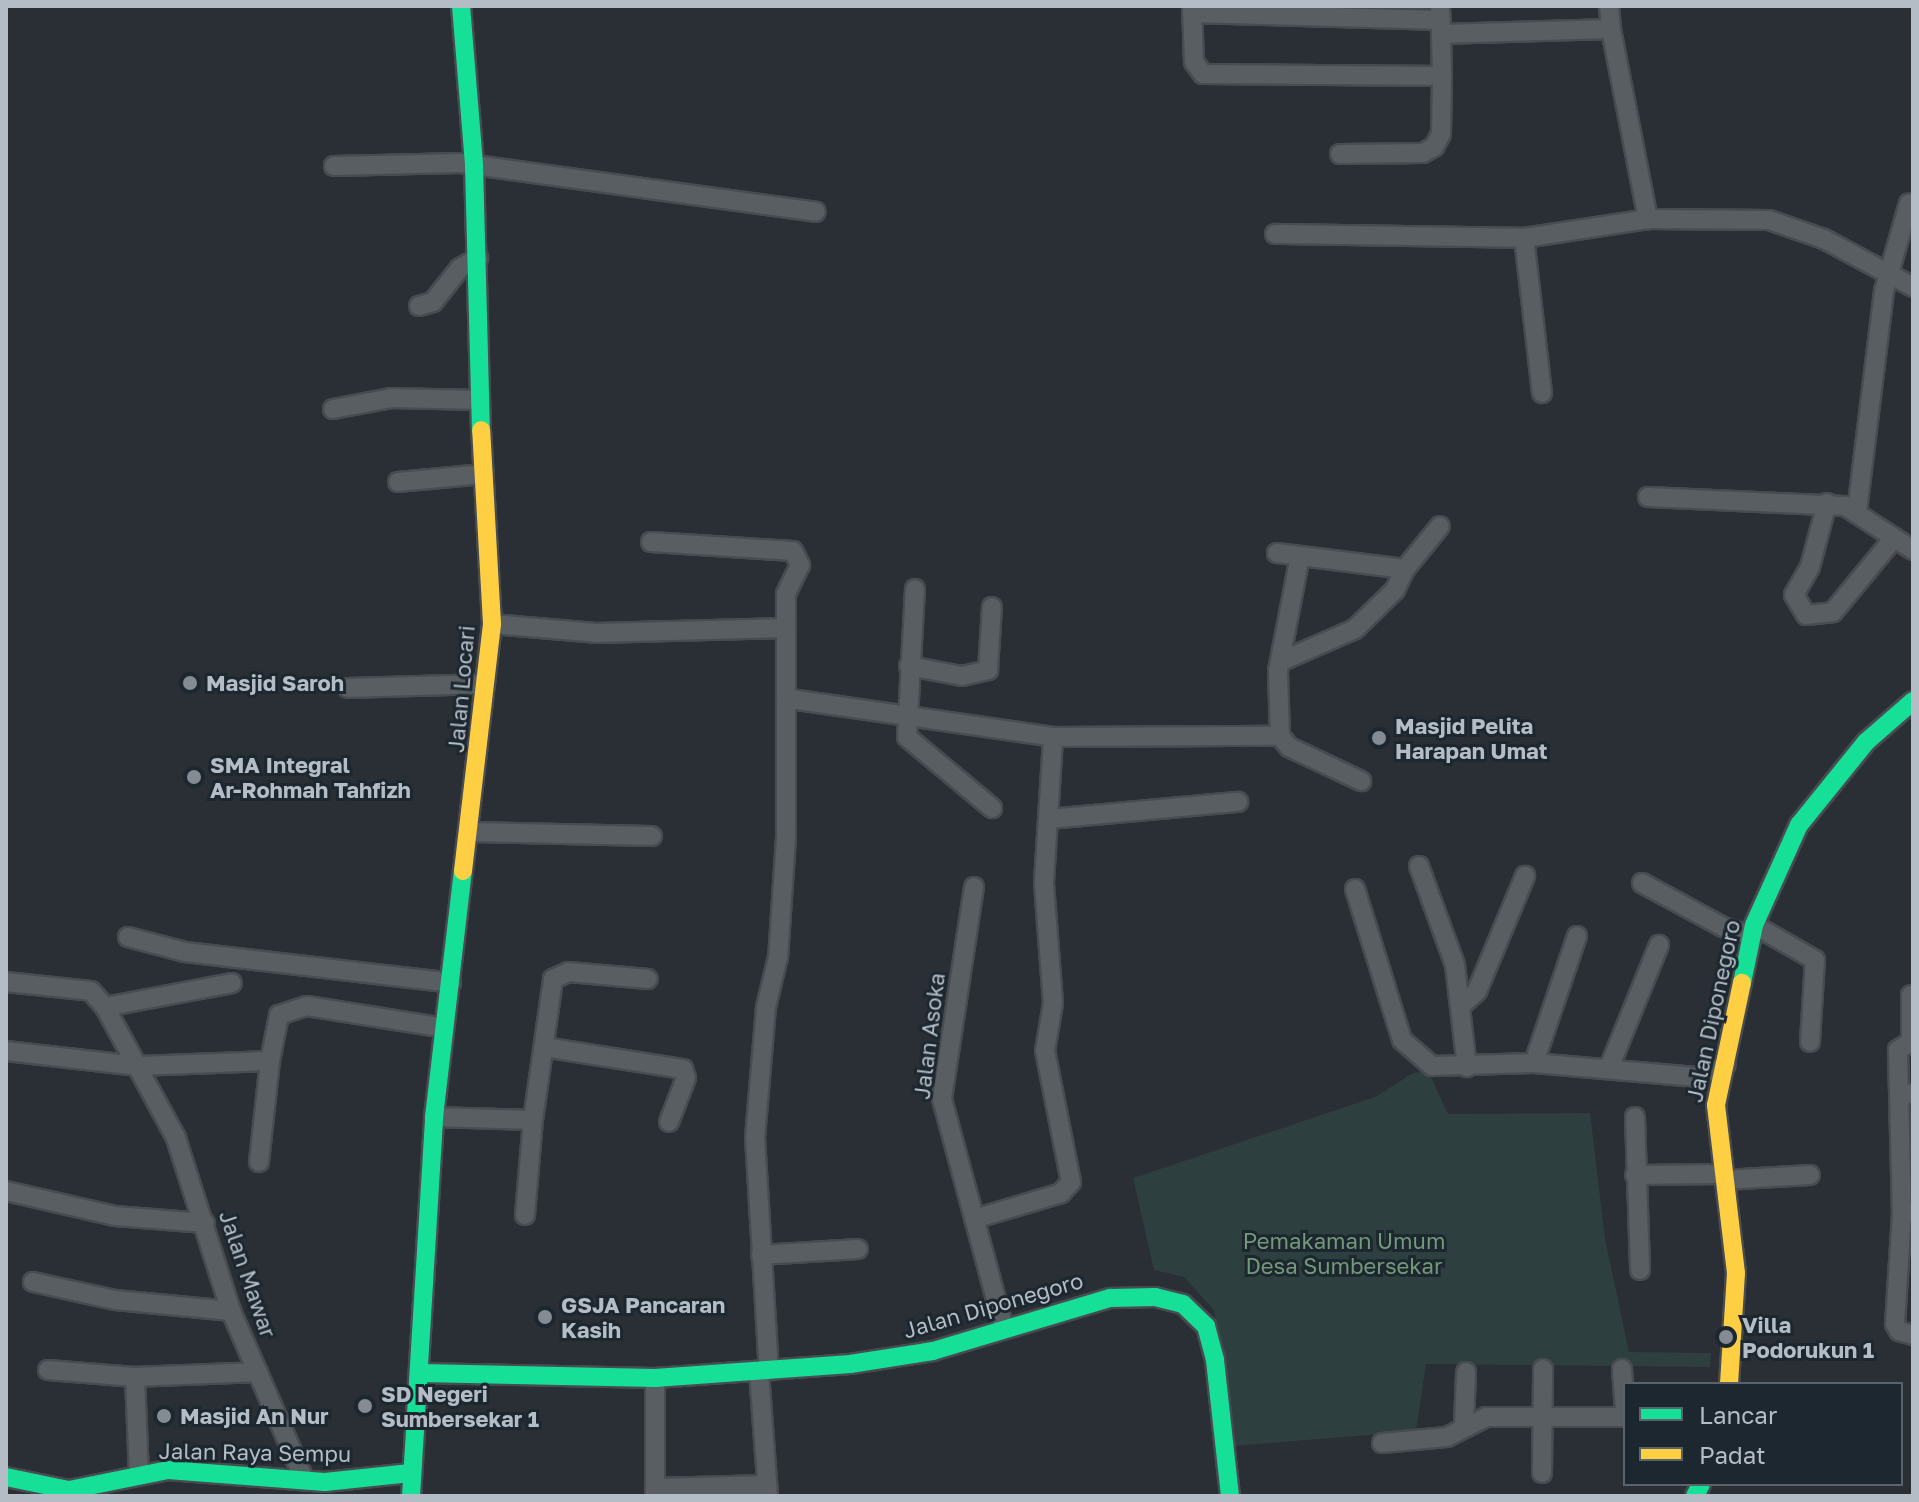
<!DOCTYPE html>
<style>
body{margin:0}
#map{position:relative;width:1919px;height:1502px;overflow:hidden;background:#2a2f35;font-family:"Golos Text",sans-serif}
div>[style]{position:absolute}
.green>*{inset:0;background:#2d3f3e}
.roads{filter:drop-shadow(2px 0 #484b50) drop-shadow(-2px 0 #484b50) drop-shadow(0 2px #484b50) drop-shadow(0 -2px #484b50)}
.street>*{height:18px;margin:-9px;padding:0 9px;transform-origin:9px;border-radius:9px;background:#595e63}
.fast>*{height:18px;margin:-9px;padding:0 9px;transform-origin:9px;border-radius:9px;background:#16e098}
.slow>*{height:18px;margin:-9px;padding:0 9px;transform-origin:9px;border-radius:9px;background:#ffcf43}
.dots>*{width:22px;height:22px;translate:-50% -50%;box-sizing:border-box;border:4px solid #1d272f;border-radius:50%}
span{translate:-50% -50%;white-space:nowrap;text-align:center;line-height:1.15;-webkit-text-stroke:6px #1d272f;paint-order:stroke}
.poi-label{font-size:22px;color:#b4bdc6;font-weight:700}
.left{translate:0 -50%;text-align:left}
.street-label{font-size:22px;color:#b4bdc6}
.park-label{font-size:22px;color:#749979}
.frame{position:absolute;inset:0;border:8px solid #b4bdc6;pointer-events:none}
.legend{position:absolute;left:1623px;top:1382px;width:280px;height:104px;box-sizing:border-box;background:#1d272f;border:2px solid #59636b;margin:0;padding:10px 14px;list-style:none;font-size:24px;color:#b4bdc6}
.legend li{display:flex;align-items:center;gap:16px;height:40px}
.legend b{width:40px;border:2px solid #59636b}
</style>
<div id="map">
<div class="green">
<div style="clip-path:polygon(1428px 1071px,1448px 1114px,1590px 1113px,1605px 1239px,1629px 1352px,1711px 1353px,1710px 1367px,1426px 1364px,1416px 1431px,1233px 1446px,1214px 1310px,1184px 1277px,1154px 1270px,1133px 1178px,1375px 1097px,1413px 1073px)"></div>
</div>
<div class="roads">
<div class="street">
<div style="left:1192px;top:6px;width:56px;rotate:88deg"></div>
<div style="left:1194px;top:62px;width:15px;rotate:53deg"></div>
<div style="left:1203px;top:74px;width:239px;rotate:0.5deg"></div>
<div style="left:1442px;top:76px;width:42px;rotate:-91.4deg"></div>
<div style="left:1440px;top:6px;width:28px;rotate:88deg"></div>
<div style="left:1441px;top:34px;width:170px;rotate:-1.7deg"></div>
<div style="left:1611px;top:29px;width:194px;rotate:79deg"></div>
<div style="left:1609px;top:6px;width:23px;rotate:85deg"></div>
<div style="left:1192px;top:13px;width:249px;rotate:1.6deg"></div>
<div style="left:1340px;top:154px;width:83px;rotate:-0.7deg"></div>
<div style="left:1423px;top:153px;width:13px;rotate:-29deg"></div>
<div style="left:1434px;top:147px;width:15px;rotate:-62deg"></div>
<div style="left:1441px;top:134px;width:58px;rotate:-89deg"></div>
<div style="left:334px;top:166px;width:126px;rotate:-1.4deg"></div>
<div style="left:460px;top:163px;width:359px;rotate:7.8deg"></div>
<div style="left:1275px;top:234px;width:249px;rotate:0.9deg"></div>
<div style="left:419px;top:306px;width:15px;rotate:-16deg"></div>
<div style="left:433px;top:302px;width:43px;rotate:-51.5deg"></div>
<div style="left:460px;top:268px;width:21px;rotate:-29deg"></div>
<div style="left:1542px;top:393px;width:156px;rotate:-96.6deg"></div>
<div style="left:1524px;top:238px;width:125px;rotate:-8.7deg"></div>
<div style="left:1648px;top:219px;width:121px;rotate:0.5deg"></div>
<div style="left:1769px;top:220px;width:58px;rotate:19.1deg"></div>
<div style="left:1824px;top:239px;width:101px;rotate:28.3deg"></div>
<div style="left:333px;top:409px;width:59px;rotate:-10.7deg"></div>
<div style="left:391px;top:398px;width:88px;rotate:1.3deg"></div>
<div style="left:398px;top:482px;width:86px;rotate:-5.3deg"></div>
<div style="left:1648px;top:497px;width:197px;rotate:2.6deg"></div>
<div style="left:1845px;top:506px;width:81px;rotate:32.9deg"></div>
<div style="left:1827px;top:503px;width:66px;rotate:104.9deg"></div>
<div style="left:1810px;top:567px;width:32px;rotate:120deg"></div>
<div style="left:1794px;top:595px;width:23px;rotate:59deg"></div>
<div style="left:1806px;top:615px;width:27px;rotate:-6deg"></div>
<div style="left:1833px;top:612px;width:96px;rotate:-50.5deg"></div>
<div style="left:1857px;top:511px;width:222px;rotate:-83deg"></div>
<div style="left:1884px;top:291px;width:91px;rotate:-74.1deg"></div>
<div style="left:651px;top:542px;width:142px;rotate:3.6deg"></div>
<div style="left:793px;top:551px;width:16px;rotate:63deg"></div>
<div style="left:800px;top:565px;width:32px;rotate:116deg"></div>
<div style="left:786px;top:594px;width:34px;rotate:90deg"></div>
<div style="left:1277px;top:553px;width:129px;rotate:7.1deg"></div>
<div style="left:915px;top:589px;width:148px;rotate:93.1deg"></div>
<div style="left:907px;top:737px;width:111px;rotate:39.9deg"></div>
<div style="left:492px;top:624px;width:104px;rotate:4.9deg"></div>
<div style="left:596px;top:633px;width:190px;rotate:-1.5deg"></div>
<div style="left:786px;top:628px;width:210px;rotate:90deg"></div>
<div style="left:786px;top:838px;width:119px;rotate:93.8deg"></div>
<div style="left:778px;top:957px;width:51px;rotate:103.5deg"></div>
<div style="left:766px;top:1007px;width:130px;rotate:94.8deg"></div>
<div style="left:755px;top:1137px;width:234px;rotate:86.6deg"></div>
<div style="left:1284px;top:660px;width:77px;rotate:-23.6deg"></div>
<div style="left:1355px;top:629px;width:56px;rotate:-44.3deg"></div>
<div style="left:1395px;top:590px;width:23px;rotate:-65deg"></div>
<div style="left:1405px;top:569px;width:55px;rotate:-50.9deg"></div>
<div style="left:909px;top:666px;width:54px;rotate:10.7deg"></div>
<div style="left:962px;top:676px;width:27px;rotate:-13deg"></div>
<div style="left:988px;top:670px;width:63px;rotate:-86.4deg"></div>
<div style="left:348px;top:688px;width:137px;rotate:-1.7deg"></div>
<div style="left:790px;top:699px;width:266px;rotate:8.2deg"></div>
<div style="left:1053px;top:737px;width:227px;rotate:-0.3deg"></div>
<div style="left:1280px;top:736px;width:14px;rotate:51deg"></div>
<div style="left:1289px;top:747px;width:80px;rotate:25.3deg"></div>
<div style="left:1280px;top:736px;width:65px;rotate:-91.8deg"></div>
<div style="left:1278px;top:671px;width:117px;rotate:-79.2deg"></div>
<div style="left:1050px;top:819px;width:189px;rotate:-5.2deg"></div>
<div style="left:471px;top:832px;width:181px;rotate:1.3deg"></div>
<div style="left:1419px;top:866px;width:105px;rotate:70deg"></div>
<div style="left:1455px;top:965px;width:103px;rotate:83.3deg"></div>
<div style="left:1642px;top:883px;width:92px;rotate:28.5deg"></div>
<div style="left:1723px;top:927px;width:30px;rotate:17deg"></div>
<div style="left:974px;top:887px;width:214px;rotate:98.6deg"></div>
<div style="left:942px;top:1099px;width:237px;rotate:74.9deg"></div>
<div style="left:1355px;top:889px;width:158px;rotate:72.7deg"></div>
<div style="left:1402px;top:1040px;width:40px;rotate:41deg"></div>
<div style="left:1432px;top:1066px;width:102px;rotate:-1.7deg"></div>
<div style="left:1534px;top:1063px;width:163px;rotate:4.9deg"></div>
<div style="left:1696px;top:1077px;width:32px;rotate:-22deg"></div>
<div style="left:1754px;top:925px;width:70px;rotate:29.8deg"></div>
<div style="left:1815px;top:960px;width:82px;rotate:93.5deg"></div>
<div style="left:128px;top:937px;width:59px;rotate:14.7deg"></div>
<div style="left:185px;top:952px;width:268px;rotate:6.6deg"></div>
<div style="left:6px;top:982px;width:85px;rotate:6deg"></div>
<div style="left:91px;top:991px;width:21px;rotate:49deg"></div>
<div style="left:105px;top:1007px;width:149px;rotate:61.5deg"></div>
<div style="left:176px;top:1138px;width:182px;rotate:72.4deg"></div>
<div style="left:231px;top:1311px;width:185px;rotate:66.5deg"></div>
<div style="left:1462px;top:1005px;width:21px;rotate:-43deg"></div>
<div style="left:1477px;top:991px;width:125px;rotate:-67.3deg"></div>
<div style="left:105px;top:1007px;width:129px;rotate:-10.7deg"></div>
<div style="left:544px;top:1047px;width:141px;rotate:9deg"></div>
<div style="left:683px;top:1069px;width:9px;rotate:72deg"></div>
<div style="left:686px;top:1078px;width:47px;rotate:111.1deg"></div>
<div style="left:6px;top:1051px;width:133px;rotate:6.5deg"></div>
<div style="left:138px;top:1066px;width:132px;rotate:-2.2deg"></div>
<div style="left:270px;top:1061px;width:47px;rotate:-78.9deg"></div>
<div style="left:279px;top:1015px;width:29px;rotate:-18deg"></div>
<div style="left:307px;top:1006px;width:139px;rotate:9.1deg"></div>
<div style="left:1534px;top:1063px;width:134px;rotate:-71.3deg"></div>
<div style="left:1609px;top:1068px;width:133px;rotate:-67.9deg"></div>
<div style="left:1899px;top:1094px;width:44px;rotate:-91.3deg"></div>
<div style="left:1898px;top:1050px;width:15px;rotate:-32deg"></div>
<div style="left:1911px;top:1042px;width:47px;rotate:-90deg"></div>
<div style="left:1913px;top:1094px;width:14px;rotate:180deg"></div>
<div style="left:1899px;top:1094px;width:119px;rotate:88.6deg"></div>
<div style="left:1902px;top:1213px;width:11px"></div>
<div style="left:434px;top:1117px;width:99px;rotate:1.7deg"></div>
<div style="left:533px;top:1120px;width:142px;rotate:-81.9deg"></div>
<div style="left:553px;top:979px;width:17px;rotate:-24deg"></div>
<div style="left:569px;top:972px;width:79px;rotate:5.1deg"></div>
<div style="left:1635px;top:1117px;width:153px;rotate:88.1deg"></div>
<div style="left:259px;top:1162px;width:102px;rotate:-83.8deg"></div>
<div style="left:1635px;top:1175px;width:88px;rotate:-0.7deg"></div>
<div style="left:1724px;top:1180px;width:86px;rotate:-3.3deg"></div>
<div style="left:6px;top:1191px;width:112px;rotate:12.9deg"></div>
<div style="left:115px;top:1216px;width:90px;rotate:4.4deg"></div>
<div style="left:1902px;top:1213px;width:111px;rotate:93.6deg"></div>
<div style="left:1895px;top:1324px;width:8px;rotate:60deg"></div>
<div style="left:1899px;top:1331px;width:15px;rotate:16deg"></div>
<div style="left:525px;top:1215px;width:95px;rotate:-85.2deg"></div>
<div style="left:974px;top:1219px;width:91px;rotate:-16.6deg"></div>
<div style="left:1061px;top:1193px;width:15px;rotate:-48deg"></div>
<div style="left:1071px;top:1182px;width:134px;rotate:-101.2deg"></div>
<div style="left:1045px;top:1051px;width:49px;rotate:-80.5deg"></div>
<div style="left:1053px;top:1003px;width:121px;rotate:-94.3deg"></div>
<div style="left:1044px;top:882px;width:145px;rotate:-86.4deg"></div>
<div style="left:761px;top:1255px;width:97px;rotate:-3.5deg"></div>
<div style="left:33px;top:1282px;width:84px;rotate:12.4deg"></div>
<div style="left:115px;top:1300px;width:117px;rotate:5.4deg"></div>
<div style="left:1622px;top:1369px;width:39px;rotate:86deg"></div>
<div style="left:48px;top:1370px;width:87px;rotate:4.6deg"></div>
<div style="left:759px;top:1372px;width:124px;rotate:85.8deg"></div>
<div style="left:1464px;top:1425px;width:53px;rotate:-87.8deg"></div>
<div style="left:1382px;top:1443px;width:65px;rotate:-5.3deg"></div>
<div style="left:1447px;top:1437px;width:44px;rotate:-27.1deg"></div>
<div style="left:1486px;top:1417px;width:139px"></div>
<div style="left:1542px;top:1473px;width:104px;rotate:-89.4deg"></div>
<div style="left:139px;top:1476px;width:99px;rotate:-92.3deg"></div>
<div style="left:135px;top:1377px;width:123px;rotate:-2.3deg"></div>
<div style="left:655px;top:1488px;width:112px;rotate:-1.5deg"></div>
<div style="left:655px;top:1496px;width:118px;rotate:-90deg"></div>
</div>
<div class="fast">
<div style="left:461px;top:6px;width:160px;rotate:85.3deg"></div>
<div style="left:474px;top:165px;width:265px;rotate:88.5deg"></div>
<div style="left:1742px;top:983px;width:59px;rotate:-78.3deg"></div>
<div style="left:1754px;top:925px;width:110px;rotate:-65.8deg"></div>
<div style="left:1799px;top:825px;width:107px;rotate:-51.1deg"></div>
<div style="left:1866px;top:742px;width:62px;rotate:-41.1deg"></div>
<div style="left:421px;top:1373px;width:234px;rotate:1.2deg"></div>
<div style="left:655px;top:1378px;width:196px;rotate:-4.1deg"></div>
<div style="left:850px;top:1364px;width:84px;rotate:-8.9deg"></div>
<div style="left:933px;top:1351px;width:185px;rotate:-16.7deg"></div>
<div style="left:1110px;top:1298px;width:45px;rotate:-1.3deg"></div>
<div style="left:1155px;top:1297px;width:29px;rotate:14deg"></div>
<div style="left:1183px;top:1304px;width:32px;rotate:44deg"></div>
<div style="left:1206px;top:1326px;width:35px;rotate:75deg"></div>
<div style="left:1215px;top:1360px;width:137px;rotate:83.7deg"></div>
<div style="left:6px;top:1477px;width:64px;rotate:11.7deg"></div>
<div style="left:69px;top:1490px;width:101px;rotate:-11.4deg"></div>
<div style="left:168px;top:1470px;width:157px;rotate:4.4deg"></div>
<div style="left:325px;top:1482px;width:86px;rotate:-6deg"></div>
<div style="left:411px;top:1496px;width:380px;rotate:-86.5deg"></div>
<div style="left:434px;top:1117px;width:248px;rotate:-83.3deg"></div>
<div style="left:1695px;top:1496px;width:13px;rotate:-63deg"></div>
</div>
<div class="slow">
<div style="left:463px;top:871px;width:249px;rotate:-83.3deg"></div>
<div style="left:492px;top:624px;width:194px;rotate:-93.2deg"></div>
<div style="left:1729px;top:1384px;width:111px;rotate:-86.4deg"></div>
<div style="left:1736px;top:1273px;width:169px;rotate:-96.8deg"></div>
<div style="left:1716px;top:1105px;width:125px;rotate:-78deg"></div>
</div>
</div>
<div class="dots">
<div style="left:190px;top:683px;background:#848b93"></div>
<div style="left:1379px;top:738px;background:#848b93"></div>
<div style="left:194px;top:777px;background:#848b93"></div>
<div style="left:545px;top:1317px;background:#848b93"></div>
<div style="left:1726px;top:1337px;background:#848b93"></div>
<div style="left:365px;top:1406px;background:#848b93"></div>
<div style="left:164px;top:1416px;background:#848b93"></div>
</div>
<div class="poi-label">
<span class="left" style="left:206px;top:683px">Masjid Saroh</span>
<span class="left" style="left:1395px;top:738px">Masjid Pelita<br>Harapan Umat</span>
<span class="left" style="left:210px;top:777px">SMA Integral<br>Ar-Rohmah Tahfizh</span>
<span class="left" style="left:561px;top:1317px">GSJA Pancaran<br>Kasih</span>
<span class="left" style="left:1742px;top:1337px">Villa<br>Podorukun 1</span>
<span class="left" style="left:381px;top:1406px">SD Negeri<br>Sumbersekar 1</span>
<span class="left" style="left:180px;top:1416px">Masjid An Nur</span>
</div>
<div class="street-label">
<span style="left:461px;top:689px;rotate:-85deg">Jalan Locari</span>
<span style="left:1713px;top:1011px;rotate:-78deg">Jalan Diponegoro</span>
<span style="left:929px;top:1036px;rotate:-83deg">Jalan Asoka</span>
<span style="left:248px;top:1274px;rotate:71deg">Jalan Mawar</span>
<span style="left:993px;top:1305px;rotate:-16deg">Jalan Diponegoro</span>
<span style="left:255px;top:1452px;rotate:1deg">Jalan Raya Sempu</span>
</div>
<div class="park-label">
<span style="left:1344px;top:1253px">Pemakaman Umum<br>Desa Sumbersekar</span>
</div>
<div class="frame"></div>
<ul class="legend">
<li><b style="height:10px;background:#16e098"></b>Lancar</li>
<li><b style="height:10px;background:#ffcf43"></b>Padat</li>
</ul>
</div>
